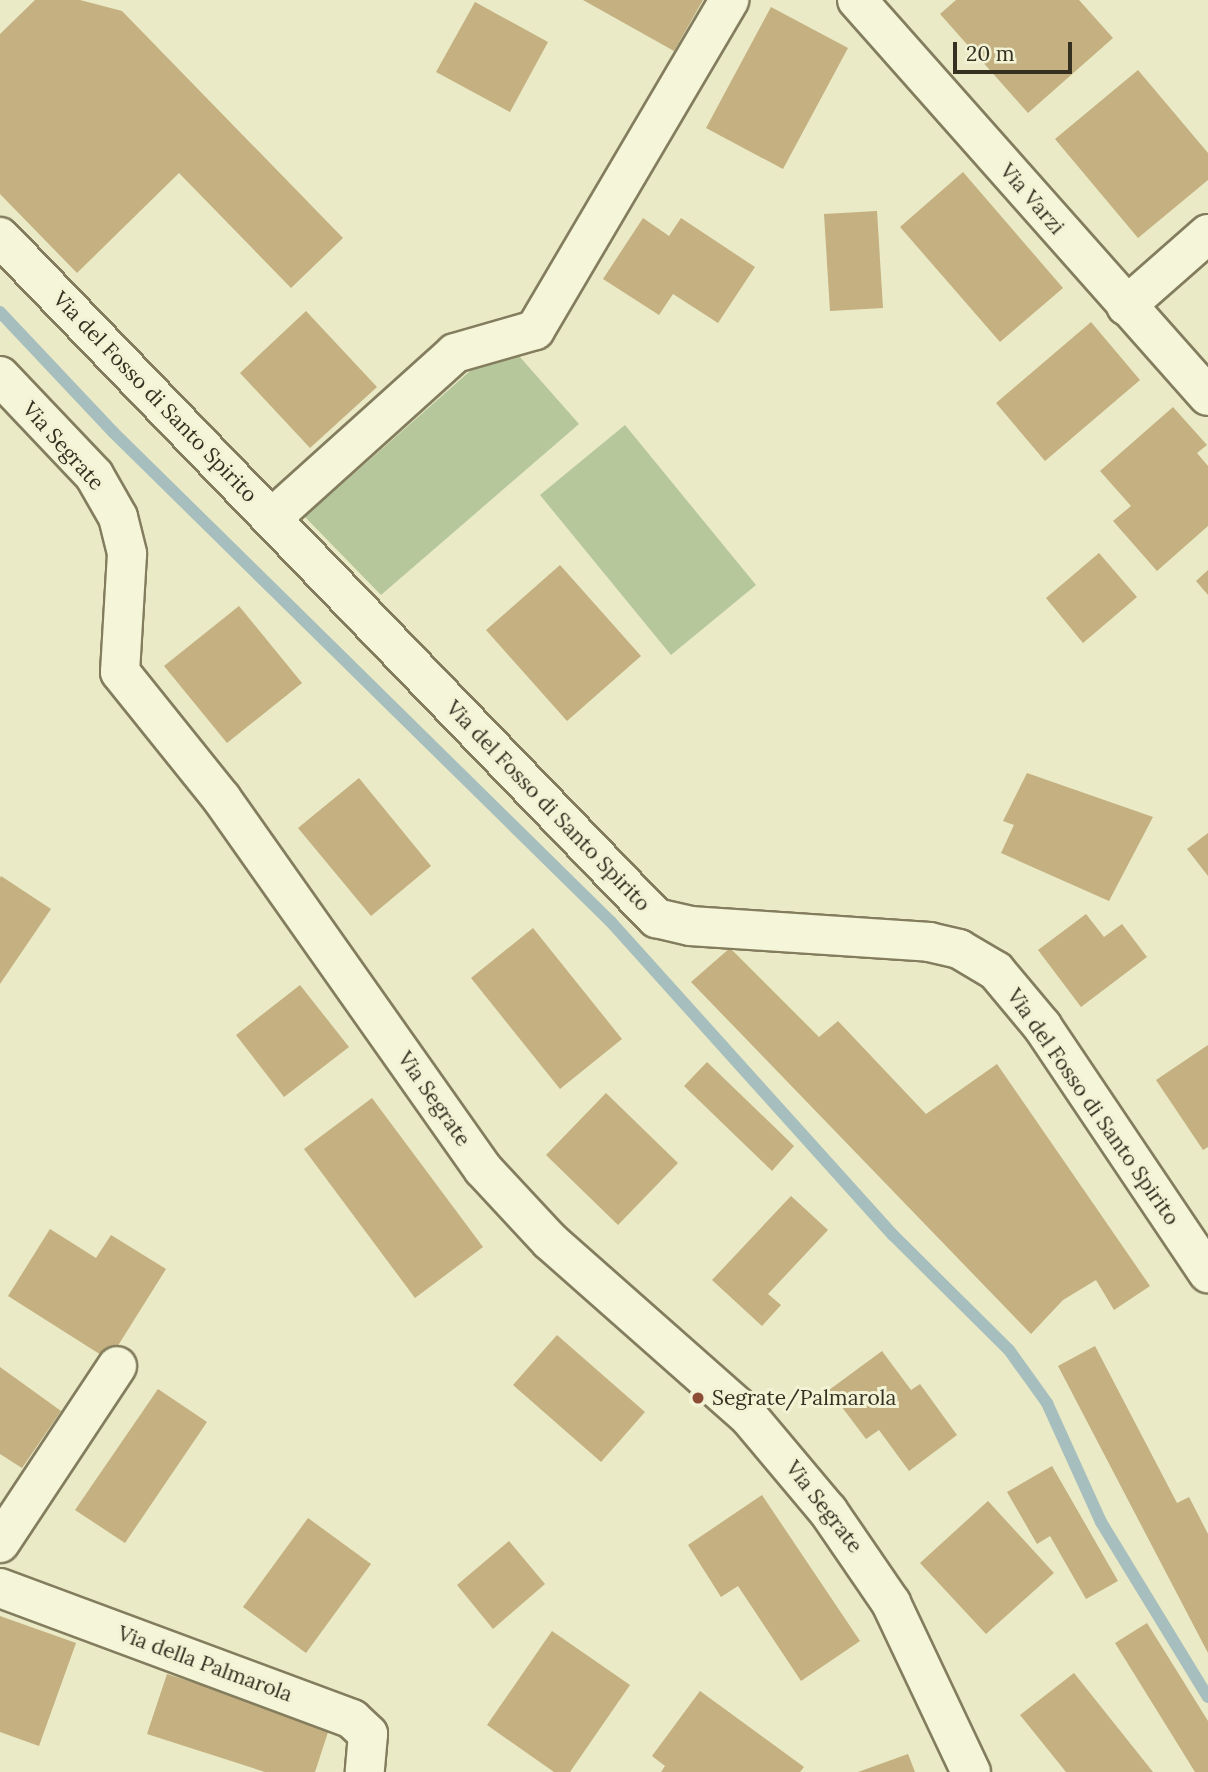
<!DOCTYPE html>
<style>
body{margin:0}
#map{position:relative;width:1208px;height:1772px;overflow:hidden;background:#eaeac6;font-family:Lora,serif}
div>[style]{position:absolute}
.green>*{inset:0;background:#b5c79b}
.stream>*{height:12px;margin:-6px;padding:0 6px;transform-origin:6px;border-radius:6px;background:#a7bebe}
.building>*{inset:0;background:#c4b080}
.roads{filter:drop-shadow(2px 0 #837d5e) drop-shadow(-2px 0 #837d5e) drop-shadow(0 2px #837d5e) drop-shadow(0 -2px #837d5e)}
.street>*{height:38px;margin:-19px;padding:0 19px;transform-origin:19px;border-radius:19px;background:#f5f5d9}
.secondary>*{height:38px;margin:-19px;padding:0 19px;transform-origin:19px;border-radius:19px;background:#f5f5d9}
.dots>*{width:19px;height:19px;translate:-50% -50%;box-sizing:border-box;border:4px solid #f2f2d5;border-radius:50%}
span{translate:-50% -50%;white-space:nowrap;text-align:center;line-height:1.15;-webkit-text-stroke:6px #f2f2d5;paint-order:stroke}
.street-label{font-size:21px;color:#353020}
.poi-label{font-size:21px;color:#353020}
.left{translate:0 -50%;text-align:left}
.scale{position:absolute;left:953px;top:42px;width:119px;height:32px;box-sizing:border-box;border:4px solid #353020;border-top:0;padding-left:9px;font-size:21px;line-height:24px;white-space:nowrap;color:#353020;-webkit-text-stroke:5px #f2f2d5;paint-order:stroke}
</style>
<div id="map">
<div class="green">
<div style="clip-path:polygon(505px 340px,579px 424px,381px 595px,305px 517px)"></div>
<div style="clip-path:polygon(625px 425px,756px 585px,671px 655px,540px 495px)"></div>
</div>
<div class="stream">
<div style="left:0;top:312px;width:165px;rotate:46.7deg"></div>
<div style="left:113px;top:432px;width:699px;rotate:44.54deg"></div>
<div style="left:611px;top:922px;width:421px;rotate:48deg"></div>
<div style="left:893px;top:1235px;width:163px;rotate:44.8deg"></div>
<div style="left:1009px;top:1350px;width:65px;rotate:54.4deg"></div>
<div style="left:1047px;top:1403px;width:131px;rotate:65.6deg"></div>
<div style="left:1101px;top:1522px;width:205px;rotate:58.6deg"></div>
</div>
<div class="building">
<div style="clip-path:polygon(35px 0,80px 0,122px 11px,343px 238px,291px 288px,179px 173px,77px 273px,0 194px,0 34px)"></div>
<div style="clip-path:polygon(583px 0,703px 0,674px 51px)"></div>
<div style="clip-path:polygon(956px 0,1079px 0,1113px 38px,1028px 113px,940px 14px)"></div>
<div style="clip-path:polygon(475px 2px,548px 42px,510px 112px,436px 72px)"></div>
<div style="clip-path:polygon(771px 7px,848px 48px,783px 169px,706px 128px)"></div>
<div style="clip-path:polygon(1138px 70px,1208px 153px,1208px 180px,1138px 238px,1055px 139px)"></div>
<div style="clip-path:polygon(963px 172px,1063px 288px,1000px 342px,900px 227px)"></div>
<div style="clip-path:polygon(877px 211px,883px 308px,830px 311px,824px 214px)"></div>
<div style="clip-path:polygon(643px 218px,669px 236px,681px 218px,755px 267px,718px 323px,673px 294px,659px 315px,603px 279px)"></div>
<div style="clip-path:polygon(306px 311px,377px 387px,310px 448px,240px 373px)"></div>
<div style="clip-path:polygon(1091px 322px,1140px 380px,1045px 461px,996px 403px)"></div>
<div style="clip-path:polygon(1173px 407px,1207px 445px,1197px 453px,1208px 466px,1208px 526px,1157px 571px,1113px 521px,1131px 506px,1100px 471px)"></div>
<div style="clip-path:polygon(1099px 553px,1137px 597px,1083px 643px,1046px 598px)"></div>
<div style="clip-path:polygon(560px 565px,641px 656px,567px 721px,486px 630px)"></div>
<div style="clip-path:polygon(1208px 570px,1208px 595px,1196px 581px)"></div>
<div style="clip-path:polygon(239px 606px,302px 683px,227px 743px,164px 666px)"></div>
<div style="clip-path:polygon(1027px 773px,1153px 817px,1109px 901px,1001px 853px,1014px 825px,1003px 821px)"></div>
<div style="clip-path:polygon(359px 778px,431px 866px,371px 916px,298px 828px)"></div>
<div style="clip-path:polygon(1208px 833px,1208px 876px,1187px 849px)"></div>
<div style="clip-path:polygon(1px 876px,51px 909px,0 984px,0 878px)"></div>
<div style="clip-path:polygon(1086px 914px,1104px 937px,1122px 924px,1147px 957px,1081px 1007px,1038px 950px)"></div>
<div style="clip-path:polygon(533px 928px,622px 1039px,560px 1089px,471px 978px)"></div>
<div style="clip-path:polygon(730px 948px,819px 1037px,838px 1021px,926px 1114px,997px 1064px,1150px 1286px,1114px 1310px,1096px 1280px,1063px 1300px,1031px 1334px,691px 982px)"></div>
<div style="clip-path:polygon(300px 985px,349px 1047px,284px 1097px,236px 1035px)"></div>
<div style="clip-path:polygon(1208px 1045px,1208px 1147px,1203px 1150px,1156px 1080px)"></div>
<div style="clip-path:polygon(707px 1062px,794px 1146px,772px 1171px,684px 1086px)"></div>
<div style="clip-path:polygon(606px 1093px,678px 1163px,618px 1225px,546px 1155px)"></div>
<div style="clip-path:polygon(372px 1098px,483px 1247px,415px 1298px,304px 1149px)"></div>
<div style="clip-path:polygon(791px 1196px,828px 1230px,768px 1294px,781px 1305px,762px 1326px,712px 1280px)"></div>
<div style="clip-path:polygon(50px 1229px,96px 1258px,111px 1235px,166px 1269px,109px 1360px,8px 1296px)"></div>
<div style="clip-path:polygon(557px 1335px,645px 1412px,601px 1462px,513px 1385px)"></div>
<div style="clip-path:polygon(1095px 1346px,1177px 1503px,1189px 1497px,1208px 1534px,1208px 1653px,1058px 1366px)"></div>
<div style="clip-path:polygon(882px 1351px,911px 1390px,920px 1384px,957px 1435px,909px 1471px,879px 1430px,866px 1439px,829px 1390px)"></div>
<div style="clip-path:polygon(0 1367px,61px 1411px,22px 1468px,0 1454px)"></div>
<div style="clip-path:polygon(158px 1389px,207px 1422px,125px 1543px,75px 1510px)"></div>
<div style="clip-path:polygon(1052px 1466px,1118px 1581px,1086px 1599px,1050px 1536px,1037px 1544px,1007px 1492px)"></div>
<div style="clip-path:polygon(762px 1495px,860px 1641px,801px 1681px,738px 1586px,721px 1597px,688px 1545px)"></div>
<div style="clip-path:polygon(988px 1501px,1054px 1573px,986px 1634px,920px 1563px)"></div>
<div style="clip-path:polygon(308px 1518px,371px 1564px,306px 1653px,243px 1607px)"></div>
<div style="clip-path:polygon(509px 1541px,545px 1584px,493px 1629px,457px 1585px)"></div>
<div style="clip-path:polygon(0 1616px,76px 1643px,39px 1746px,0 1732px)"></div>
<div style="clip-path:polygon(1147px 1623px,1208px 1721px,1208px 1772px,1195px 1772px,1115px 1643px)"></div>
<div style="clip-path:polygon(552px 1631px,630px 1685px,570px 1772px,554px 1772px,487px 1725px)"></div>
<div style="clip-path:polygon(1074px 1673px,1153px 1772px,1066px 1772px,1020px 1715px)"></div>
<div style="clip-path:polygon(167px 1674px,330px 1726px,315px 1772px,265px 1772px,147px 1734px)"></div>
<div style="clip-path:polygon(700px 1691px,804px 1767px,800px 1772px,661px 1772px,665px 1766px,652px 1756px)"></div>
<div style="clip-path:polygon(908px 1754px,915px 1772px,858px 1772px)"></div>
</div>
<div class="roads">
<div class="street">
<div style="left:857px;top:0;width:529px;rotate:48.45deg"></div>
<div style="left:1126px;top:306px;width:109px;rotate:-41.3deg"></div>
<div style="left:0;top:376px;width:137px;rotate:46.5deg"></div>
<div style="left:94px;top:475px;width:48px;rotate:60.3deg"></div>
<div style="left:118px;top:517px;width:38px;rotate:76deg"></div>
<div style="left:127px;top:554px;width:118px;rotate:93.4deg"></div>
<div style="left:120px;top:672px;width:163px;rotate:51.2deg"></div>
<div style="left:222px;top:799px;width:453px;rotate:54.8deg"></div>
<div style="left:483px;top:1169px;width:98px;rotate:47.1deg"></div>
<div style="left:550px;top:1241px;width:266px;rotate:41.5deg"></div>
<div style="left:749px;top:1417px;width:123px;rotate:50deg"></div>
<div style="left:828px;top:1511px;width:112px;rotate:55.6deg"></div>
<div style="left:891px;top:1603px;width:187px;rotate:64.7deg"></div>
<div style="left:272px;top:518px;width:246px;rotate:-42deg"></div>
<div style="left:455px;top:353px;width:83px;rotate:-16deg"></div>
<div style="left:535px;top:330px;width:383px;rotate:-59.5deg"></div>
<div style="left:0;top:1543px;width:212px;rotate:-56.5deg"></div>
<div style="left:0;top:1588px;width:376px;rotate:20.4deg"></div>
<div style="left:352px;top:1719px;width:22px;rotate:43deg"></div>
<div style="left:368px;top:1734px;width:38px;rotate:95deg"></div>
</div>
<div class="secondary">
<div style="left:0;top:237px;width:946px;rotate:46.07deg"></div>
<div style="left:656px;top:918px;width:35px;rotate:13deg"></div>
<div style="left:690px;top:926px;width:240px;rotate:3.8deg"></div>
<div style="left:929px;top:942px;width:31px;rotate:13deg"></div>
<div style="left:959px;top:949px;width:43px;rotate:30.7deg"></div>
<div style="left:996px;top:971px;width:72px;rotate:50.1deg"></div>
<div style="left:1042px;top:1026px;width:298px;rotate:56.1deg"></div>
</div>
</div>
<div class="dots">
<div style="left:698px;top:1398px;background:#8c4d34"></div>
</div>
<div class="street-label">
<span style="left:1032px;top:199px;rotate:49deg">Via Varzi</span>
<span style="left:155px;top:397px;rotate:46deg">Via del Fosso di Santo Spirito</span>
<span style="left:63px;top:446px;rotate:48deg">Via Segrate</span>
<span style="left:548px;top:806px;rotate:46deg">Via del Fosso di Santo Spirito</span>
<span style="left:434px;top:1099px;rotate:55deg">Via Segrate</span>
<span style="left:1093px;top:1107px;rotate:55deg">Via del Fosso di Santo Spirito</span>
<span style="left:824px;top:1507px;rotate:52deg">Via Segrate</span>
<span style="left:205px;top:1664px;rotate:20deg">Via della Palmarola</span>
</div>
<div class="poi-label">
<span class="left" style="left:712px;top:1398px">Segrate/Palmarola</span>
</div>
<div class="scale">20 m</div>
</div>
